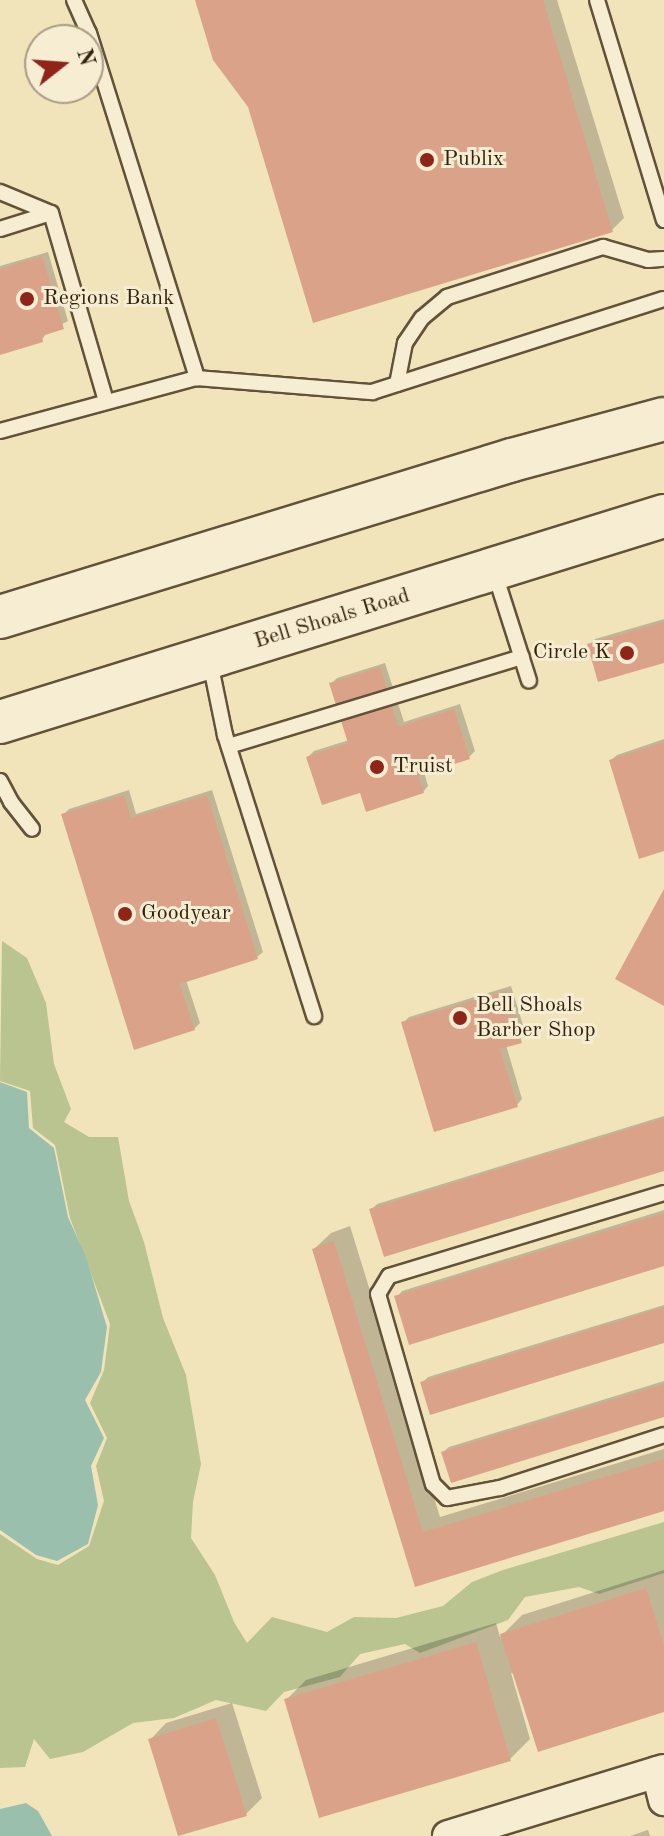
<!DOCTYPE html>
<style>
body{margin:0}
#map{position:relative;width:664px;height:1836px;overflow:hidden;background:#f1e4bb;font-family:"Old Standard TT",serif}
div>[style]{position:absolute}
.green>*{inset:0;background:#b9c490}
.water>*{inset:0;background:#9bbfad}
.shadow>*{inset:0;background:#0003}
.building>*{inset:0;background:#daa389}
.roads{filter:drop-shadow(2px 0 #625338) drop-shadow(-2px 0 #625338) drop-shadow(0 2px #625338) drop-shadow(0 -2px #625338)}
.lane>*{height:14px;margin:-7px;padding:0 7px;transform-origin:7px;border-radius:7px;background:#f6edd3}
.street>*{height:30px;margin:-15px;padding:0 15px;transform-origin:15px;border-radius:15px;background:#f6edd3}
.secondary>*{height:42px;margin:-21px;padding:0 21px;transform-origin:21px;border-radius:21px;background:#f6edd3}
.dots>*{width:22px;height:22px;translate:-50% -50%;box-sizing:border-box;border:4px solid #f6edd3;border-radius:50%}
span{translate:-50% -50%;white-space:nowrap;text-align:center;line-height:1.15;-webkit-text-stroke:6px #f6edd3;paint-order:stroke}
.poi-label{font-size:22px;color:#33230c}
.left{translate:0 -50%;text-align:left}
.right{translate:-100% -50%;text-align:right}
.street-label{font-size:22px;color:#33230c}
.north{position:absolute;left:24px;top:24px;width:80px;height:80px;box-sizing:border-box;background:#f6edd3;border:2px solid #a89c83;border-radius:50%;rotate:73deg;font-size:22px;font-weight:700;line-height:32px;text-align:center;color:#33230c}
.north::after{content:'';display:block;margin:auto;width:28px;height:36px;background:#8f2418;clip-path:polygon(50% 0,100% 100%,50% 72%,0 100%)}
</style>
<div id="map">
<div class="green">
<div style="clip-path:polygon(2px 941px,27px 958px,46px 1003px,54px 1064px,71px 1109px,64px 1122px,89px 1137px,118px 1137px,129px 1201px,144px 1242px,163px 1318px,186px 1375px,201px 1464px,193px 1502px,191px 1538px,215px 1575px,234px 1622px,247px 1643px,272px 1617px,327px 1632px,354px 1617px,396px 1618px,443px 1606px,472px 1582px,503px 1570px,664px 1522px,664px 1573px,599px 1594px,579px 1587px,525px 1597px,508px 1620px,420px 1653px,405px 1644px,360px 1654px,340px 1677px,284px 1692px,266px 1711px,216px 1700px,174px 1718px,133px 1723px,83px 1752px,50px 1759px,34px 1739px,25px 1767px,0 1768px,0 1534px,37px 1559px,58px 1565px,89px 1546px,104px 1501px,96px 1466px,107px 1438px,90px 1403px,104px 1370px,110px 1324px,70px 1218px,55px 1145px,33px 1128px,30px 1091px,0 1081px)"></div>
</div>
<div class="water">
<div style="clip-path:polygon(0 1082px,27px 1092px,29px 1128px,54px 1148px,68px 1217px,86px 1257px,107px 1327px,101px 1372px,85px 1400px,104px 1438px,91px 1466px,98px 1505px,88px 1544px,57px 1561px,36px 1555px,0 1530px)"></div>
<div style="clip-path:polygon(26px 1803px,38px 1811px,52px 1836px,0 1836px,0 1809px)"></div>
</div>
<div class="shadow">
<div style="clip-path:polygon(197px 0,557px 0,624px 218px,612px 230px,249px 106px)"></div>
<div style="clip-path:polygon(48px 252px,68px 321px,47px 332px,42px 340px,0 353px,0 266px)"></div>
<div style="clip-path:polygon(664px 619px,664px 661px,590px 645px,595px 639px)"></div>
<div style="clip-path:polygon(385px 663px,404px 722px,460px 704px,475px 751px,469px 757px,424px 772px,428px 786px,423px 792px,361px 790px,308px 757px,314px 751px,349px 740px,331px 684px,337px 678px)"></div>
<div style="clip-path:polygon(664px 739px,664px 849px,611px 760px,617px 755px)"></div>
<div style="clip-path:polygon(129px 790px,136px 814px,212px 790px,263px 952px,257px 957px,186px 980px,200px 1023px,194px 1029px,63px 815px,69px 809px)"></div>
<div style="clip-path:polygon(511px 986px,526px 1035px,506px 1045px,522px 1099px,517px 1105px,403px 1023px,409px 1017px)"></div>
<div style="clip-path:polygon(664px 1116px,664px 1169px,372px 1209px,377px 1204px)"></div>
<div style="clip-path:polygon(664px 1210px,664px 1264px,397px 1297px,402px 1291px)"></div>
<div style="clip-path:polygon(350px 1226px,440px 1517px,664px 1449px,664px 1509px,417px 1584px,314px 1249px,331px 1233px)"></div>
<div style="clip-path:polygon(664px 1305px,664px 1341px,422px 1383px,428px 1377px)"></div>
<div style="clip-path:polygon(664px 1381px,664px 1415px,443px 1452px,449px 1447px)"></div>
<div style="clip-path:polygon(664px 1570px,664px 1710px,511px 1673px,530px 1739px,510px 1759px,286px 1700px,306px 1680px,496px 1623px,500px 1637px,522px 1615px)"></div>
<div style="clip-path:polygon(232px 1703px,262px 1798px,245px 1815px,150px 1740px,166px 1723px)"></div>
<div style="clip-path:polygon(648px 1830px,650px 1836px,630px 1836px)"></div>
</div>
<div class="building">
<div style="clip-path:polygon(195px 0,543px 0,613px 232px,313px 323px,248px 107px,213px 60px)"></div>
<div style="clip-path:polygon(42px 256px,64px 329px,42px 336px,43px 342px,0 355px,0 269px)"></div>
<div style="clip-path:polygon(664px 622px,664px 663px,598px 682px,587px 644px)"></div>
<div style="clip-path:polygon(380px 667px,398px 727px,454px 709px,470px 759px,418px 776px,424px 793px,366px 812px,360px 793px,322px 805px,306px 757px,348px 743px,329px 683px)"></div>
<div style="clip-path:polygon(664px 742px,664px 851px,639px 859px,609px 760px)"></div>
<div style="clip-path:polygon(124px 795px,131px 818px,207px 795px,258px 959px,180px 984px,195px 1030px,134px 1050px,61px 814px)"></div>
<div style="clip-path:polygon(664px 889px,664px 1006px,615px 979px)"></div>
<div style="clip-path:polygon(506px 991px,522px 1043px,500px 1049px,518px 1107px,434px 1132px,401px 1022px)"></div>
<div style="clip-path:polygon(664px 1118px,664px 1171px,384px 1257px,369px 1209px)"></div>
<div style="clip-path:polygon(664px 1213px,664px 1266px,409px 1345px,394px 1296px)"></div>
<div style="clip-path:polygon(334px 1241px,423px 1532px,664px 1459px,664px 1511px,415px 1587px,312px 1249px)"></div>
<div style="clip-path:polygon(664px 1307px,664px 1343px,430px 1415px,420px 1382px)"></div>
<div style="clip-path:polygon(664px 1384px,664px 1417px,451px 1483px,441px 1452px)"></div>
<div style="clip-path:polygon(646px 1588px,664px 1645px,664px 1712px,538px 1752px,500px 1634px)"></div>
<div style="clip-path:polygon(476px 1642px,511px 1761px,319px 1818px,284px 1699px)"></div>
<div style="clip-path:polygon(216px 1718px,247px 1816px,178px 1836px,148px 1739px)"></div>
</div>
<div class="roads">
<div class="lane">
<div style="left:74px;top:0;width:36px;rotate:66deg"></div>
<div style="left:89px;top:33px;width:362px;rotate:72.6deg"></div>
<div style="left:197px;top:378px;width:176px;rotate:4.6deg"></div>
<div style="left:372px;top:392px;width:306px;rotate:-17.7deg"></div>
<div style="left:597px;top:0;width:230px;rotate:73.1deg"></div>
<div style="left:0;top:192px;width:55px;rotate:22.4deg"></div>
<div style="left:51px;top:213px;width:196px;rotate:73.7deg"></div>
<div style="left:0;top:229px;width:53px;rotate:-17.4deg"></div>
<div style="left:397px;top:384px;width:42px;rotate:-79deg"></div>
<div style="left:405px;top:343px;width:30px;rotate:-56deg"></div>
<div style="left:422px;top:318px;width:33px;rotate:-40deg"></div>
<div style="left:447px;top:297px;width:164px;rotate:-17.8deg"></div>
<div style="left:603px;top:247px;width:47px;rotate:16.1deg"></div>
<div style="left:648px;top:260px;width:16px;rotate:-4deg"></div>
<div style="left:0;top:431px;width:204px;rotate:-15.1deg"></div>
<div style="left:494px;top:571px;width:115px;rotate:72.3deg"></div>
<div style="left:210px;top:662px;width:75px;rotate:78.4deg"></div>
<div style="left:225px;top:735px;width:295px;rotate:72.4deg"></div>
<div style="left:229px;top:746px;width:306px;rotate:-16.9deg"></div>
<div style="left:0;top:781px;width:24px;rotate:62deg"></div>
<div style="left:11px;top:802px;width:34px;rotate:52deg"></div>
<div style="left:664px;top:1193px;width:287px;rotate:163.2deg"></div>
<div style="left:389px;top:1276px;width:21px;rotate:121deg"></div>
<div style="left:378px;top:1294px;width:198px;rotate:73.9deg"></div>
<div style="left:433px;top:1484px;width:20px;rotate:45deg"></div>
<div style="left:447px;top:1498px;width:54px;rotate:-10.7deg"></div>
<div style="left:500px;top:1488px;width:172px;rotate:-17.9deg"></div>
</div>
<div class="street">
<div style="left:657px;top:1772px;width:29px;rotate:76deg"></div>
<div style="left:448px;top:1836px;width:226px;rotate:-17deg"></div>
</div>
<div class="secondary">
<div style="left:0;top:617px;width:536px;rotate:-17.05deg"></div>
<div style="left:512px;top:460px;width:157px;rotate:-15.1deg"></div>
<div style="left:0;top:722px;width:695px;rotate:-17.24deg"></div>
</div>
</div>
<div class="dots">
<div style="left:427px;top:160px;background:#8f2418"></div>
<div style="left:27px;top:299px;background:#8f2418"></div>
<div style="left:627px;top:653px;background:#8f2418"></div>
<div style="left:377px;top:767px;background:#8f2418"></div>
<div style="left:125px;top:914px;background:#8f2418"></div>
<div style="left:460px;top:1018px;background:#8f2418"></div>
</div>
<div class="poi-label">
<span class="left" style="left:443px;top:160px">Publix</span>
<span class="left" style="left:43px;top:299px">Regions Bank</span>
<span class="right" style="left:611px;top:653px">Circle K</span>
<span class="left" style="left:393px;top:767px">Truist</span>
<span class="left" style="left:141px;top:914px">Goodyear</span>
<span class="left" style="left:476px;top:1018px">Bell Shoals<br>Barber Shop</span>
</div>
<div class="street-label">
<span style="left:332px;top:619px;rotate:-17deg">Bell Shoals Road</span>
</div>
<div class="north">N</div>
</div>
